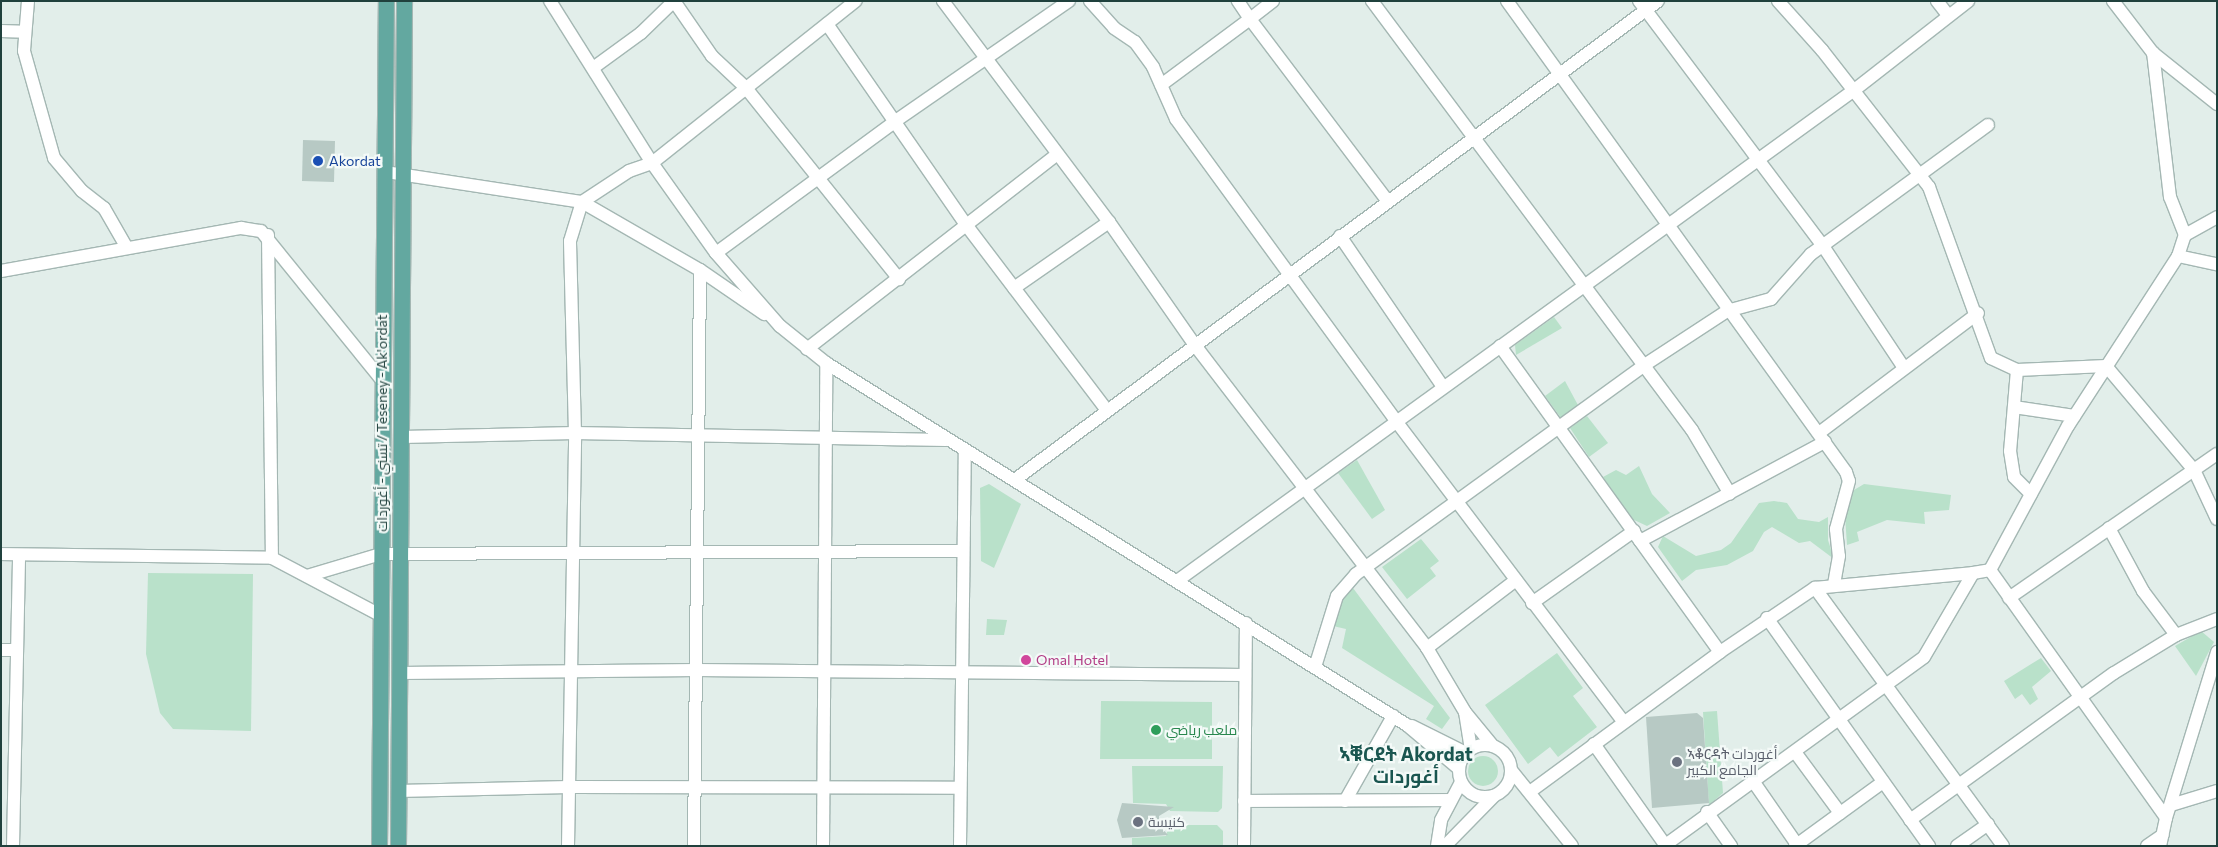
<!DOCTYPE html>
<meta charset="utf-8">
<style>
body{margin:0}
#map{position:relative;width:2218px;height:847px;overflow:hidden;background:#e2eeea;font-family:Commissioner,Cairo,"Noto Sans Ethiopic",sans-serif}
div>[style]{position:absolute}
.green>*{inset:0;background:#b9e1ca}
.round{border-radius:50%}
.building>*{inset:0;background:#b7c9c4}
.roads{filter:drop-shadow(1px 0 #a4b7b3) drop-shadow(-1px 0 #a4b7b3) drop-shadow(0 1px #a4b7b3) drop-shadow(0 -1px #a4b7b3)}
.minor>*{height:12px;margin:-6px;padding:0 6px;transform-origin:6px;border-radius:6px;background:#fff}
.minor>.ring{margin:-6px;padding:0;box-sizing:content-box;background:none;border:12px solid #fff;border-radius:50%}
.primary>*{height:15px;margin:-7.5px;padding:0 7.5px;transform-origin:7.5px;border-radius:7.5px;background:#63a8a0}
.dots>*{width:14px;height:14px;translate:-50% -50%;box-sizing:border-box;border:2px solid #f4faf8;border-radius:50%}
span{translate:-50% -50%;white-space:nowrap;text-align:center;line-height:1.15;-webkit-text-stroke:4.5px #f4faf8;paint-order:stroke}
.transit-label{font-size:14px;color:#164399}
.left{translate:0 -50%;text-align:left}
.street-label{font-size:14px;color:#20413d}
.hotel-label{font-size:14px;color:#b23c85}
.leisure-label{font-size:14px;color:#27864d}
.worship-label{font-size:14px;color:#5b616d}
.district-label{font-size:19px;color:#1a5650;font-weight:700}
.frame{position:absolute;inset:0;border:2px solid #20413d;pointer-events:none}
</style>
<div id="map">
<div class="green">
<div style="clip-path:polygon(1554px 317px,1562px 328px,1516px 355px,1515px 345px)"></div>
<div style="clip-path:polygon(1565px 381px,1579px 407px,1561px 418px,1545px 396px)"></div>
<div style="clip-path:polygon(1587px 416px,1608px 443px,1589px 457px,1570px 428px)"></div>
<div style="clip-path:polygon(1357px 460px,1385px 510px,1372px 519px,1338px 473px)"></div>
<div style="clip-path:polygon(1639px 466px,1652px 494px,1670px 513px,1647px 526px,1632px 519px,1603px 477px,1616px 470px,1626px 475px)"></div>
<div style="clip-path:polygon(989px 484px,1021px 504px,994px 568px,981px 561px,980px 488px)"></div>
<div style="clip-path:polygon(1864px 484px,1951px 495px,1949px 510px,1924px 512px,1925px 524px,1887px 520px,1857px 532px,1859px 541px,1847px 545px,1845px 516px,1854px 490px)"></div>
<div style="clip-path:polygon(1774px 501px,1787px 503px,1798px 519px,1819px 522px,1828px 517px,1828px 540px,1834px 559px,1810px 541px,1799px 543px,1772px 527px,1764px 532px,1753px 551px,1727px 565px,1696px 570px,1682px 581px,1658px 547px,1663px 536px,1696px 556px,1721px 550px,1731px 543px,1759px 503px)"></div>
<div style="clip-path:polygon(1421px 539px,1439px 561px,1430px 568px,1436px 576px,1407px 599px,1382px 567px)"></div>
<div style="clip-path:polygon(148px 573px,253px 574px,251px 731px,173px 729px,160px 713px,146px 654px)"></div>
<div style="clip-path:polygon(1353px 588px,1450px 718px,1442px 729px,1426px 719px,1434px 706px,1342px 648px,1346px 629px,1333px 626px,1339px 599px)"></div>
<div style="clip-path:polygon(987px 619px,1007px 620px,1004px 635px,986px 635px)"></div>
<div style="clip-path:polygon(2201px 631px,2214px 642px,2196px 676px,2175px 646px)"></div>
<div style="clip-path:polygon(1557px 653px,1583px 688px,1573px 696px,1597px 727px,1558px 757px,1550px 747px,1528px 764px,1485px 705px)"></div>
<div style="clip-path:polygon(2041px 658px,2051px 671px,2032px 687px,2038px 699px,2030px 705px,2022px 694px,2015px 699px,2004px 681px)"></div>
<div style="clip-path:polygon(1101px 701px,1212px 702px,1212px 759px,1100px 759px)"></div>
<div style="clip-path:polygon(1717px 711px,1723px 793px,1709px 805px,1703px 712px)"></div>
<div class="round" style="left:1468px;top:756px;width:30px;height:30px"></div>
<div style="clip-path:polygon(1132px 766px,1223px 766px,1222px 808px,1218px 812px,1170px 811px,1166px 804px,1133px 803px)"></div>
<div style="clip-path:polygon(1169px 825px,1217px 825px,1223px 831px,1223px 846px,1132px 846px,1132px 838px,1166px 836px)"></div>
</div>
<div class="building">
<div style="clip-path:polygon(303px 140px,335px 141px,334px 182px,302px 181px)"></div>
<div style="clip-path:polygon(1697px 713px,1703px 718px,1709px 803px,1652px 808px,1646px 717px)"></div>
<div style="clip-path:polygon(1122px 803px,1174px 807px,1159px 816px,1159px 825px,1168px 835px,1122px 838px,1117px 820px)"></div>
</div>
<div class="roads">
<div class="minor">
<div style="left:28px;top:1px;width:50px;rotate:94.6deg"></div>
<div style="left:24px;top:51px;width:111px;rotate:74.3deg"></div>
<div style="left:54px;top:158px;width:43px;rotate:49.7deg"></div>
<div style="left:82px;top:191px;width:28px;rotate:38deg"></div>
<div style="left:104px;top:208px;width:46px;rotate:60.1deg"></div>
<div style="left:550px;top:1px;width:191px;rotate:57.8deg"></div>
<div style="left:652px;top:163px;width:110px;rotate:54.6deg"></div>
<div style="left:716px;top:253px;width:97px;rotate:48.8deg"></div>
<div style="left:780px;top:326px;width:59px;rotate:38.8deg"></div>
<div style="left:826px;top:363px;width:685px;rotate:31.93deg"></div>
<div style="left:1407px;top:725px;width:68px;rotate:40.2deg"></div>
<div style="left:674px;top:1px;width:67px;rotate:55.4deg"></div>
<div style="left:712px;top:56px;width:47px;rotate:43.3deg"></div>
<div style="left:746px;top:88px;width:245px;rotate:51.3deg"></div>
<div style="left:943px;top:1px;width:276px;rotate:53.1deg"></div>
<div style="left:1109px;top:222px;width:149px;rotate:55.1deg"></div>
<div style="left:1194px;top:344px;width:383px;rotate:52.5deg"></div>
<div style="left:1427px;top:648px;width:74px;rotate:59.3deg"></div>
<div style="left:1465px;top:712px;width:44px;rotate:50.5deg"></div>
<div style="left:1090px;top:1px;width:36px;rotate:48deg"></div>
<div style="left:1114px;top:28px;width:25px;rotate:34deg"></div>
<div style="left:1135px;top:42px;width:31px;rotate:54deg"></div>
<div style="left:1153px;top:67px;width:57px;rotate:66.1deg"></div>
<div style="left:1176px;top:119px;width:374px;rotate:53.9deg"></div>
<div style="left:1396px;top:421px;width:376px;rotate:52.9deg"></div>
<div style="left:1273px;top:1px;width:29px;rotate:142deg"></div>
<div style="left:1250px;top:19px;width:227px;rotate:52.9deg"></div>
<div style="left:1372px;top:1px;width:535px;rotate:53.28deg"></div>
<div style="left:1692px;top:430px;width:74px;rotate:59.3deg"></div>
<div style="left:1507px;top:1px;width:580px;rotate:54.26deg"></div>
<div style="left:1846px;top:472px;width:9px;rotate:72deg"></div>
<div style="left:1849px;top:481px;width:50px;rotate:105.2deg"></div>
<div style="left:1836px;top:529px;width:27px;rotate:84deg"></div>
<div style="left:1839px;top:556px;width:29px;rotate:100deg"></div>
<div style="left:1639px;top:1px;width:306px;rotate:53.1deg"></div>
<div style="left:1823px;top:246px;width:146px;rotate:56.4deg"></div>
<div style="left:1778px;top:1px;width:66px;rotate:48.1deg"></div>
<div style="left:1822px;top:50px;width:174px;rotate:52deg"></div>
<div style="left:1929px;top:187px;width:182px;rotate:70.1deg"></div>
<div style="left:1991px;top:358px;width:29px;rotate:25deg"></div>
<div style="left:2017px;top:370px;width:89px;rotate:-2.6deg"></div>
<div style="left:2106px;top:366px;width:136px;rotate:49.8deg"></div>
<div style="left:2194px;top:470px;width:54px;rotate:64.9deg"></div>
<div style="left:1937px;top:1px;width:18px;rotate:52deg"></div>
<div style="left:2113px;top:1px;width:66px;rotate:52.4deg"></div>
<div style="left:2153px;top:53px;width:82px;rotate:38.6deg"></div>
<div style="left:827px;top:24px;width:246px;rotate:55.3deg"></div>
<div style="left:967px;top:226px;width:230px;rotate:52.8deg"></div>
<div style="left:1px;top:31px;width:23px;rotate:2deg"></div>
<div style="left:593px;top:68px;width:59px;rotate:-36.1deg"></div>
<div style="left:641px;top:33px;width:46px;rotate:-44.1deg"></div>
<div style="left:1161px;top:85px;width:111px;rotate:-36.6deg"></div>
<div style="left:1250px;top:19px;width:22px;rotate:-124deg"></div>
<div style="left:386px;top:172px;width:198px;rotate:8.7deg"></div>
<div style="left:582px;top:202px;width:136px;rotate:30deg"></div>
<div style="left:700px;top:270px;width:78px;rotate:34.5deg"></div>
<div style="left:268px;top:235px;width:323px;rotate:89.3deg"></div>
<div style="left:2185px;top:235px;width:37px;rotate:-29deg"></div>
<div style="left:1340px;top:236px;width:183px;rotate:55.7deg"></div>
<div style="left:716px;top:253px;width:225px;rotate:-36.3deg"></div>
<div style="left:897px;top:120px;width:209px;rotate:-34.7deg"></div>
<div style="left:2178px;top:256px;width:40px;rotate:12deg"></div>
<div style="left:1px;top:271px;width:244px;rotate:-10.2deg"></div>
<div style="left:241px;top:228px;width:20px;rotate:9deg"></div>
<div style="left:261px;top:231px;width:191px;rotate:51deg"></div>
<div style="left:1014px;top:288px;width:116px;rotate:-34.8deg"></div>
<div style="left:1500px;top:346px;width:377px;rotate:54.3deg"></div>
<div style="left:807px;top:349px;width:316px;rotate:-37.9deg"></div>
<div style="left:2017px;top:370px;width:81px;rotate:94.9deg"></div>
<div style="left:2010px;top:451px;width:26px;rotate:81deg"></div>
<div style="left:2014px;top:477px;width:24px;rotate:45deg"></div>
<div style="left:2014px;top:407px;width:61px;rotate:8.5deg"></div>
<div style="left:1819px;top:433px;width:199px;rotate:-37deg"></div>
<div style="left:402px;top:437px;width:173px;rotate:-1.3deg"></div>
<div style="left:575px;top:433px;width:371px;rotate:1.1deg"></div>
<div style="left:1016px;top:479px;width:800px;rotate:-36.67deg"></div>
<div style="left:2109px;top:528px;width:72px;rotate:61.6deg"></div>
<div style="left:2143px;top:591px;width:55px;rotate:53.1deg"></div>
<div style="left:1640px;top:541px;width:210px;rotate:-28.2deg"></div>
<div style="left:1px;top:554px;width:271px;rotate:0.8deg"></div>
<div style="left:272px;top:558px;width:124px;rotate:27.8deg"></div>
<div style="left:1990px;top:570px;width:304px;rotate:54.6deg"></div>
<div style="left:2166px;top:818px;width:29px;rotate:102deg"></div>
<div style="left:307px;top:576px;width:77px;rotate:-16.6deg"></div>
<div style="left:381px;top:554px;width:581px;rotate:-0.3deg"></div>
<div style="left:1177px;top:581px;width:835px;rotate:-35.94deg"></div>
<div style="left:1853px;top:91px;width:146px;rotate:-38deg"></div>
<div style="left:1815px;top:588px;width:319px;rotate:53.9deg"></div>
<div style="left:2009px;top:598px;width:253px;rotate:-34.7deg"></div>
<div style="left:1532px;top:603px;width:125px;rotate:-35.2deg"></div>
<div style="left:1767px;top:618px;width:280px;rotate:54.6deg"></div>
<div style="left:1427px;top:648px;width:112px;rotate:-37.4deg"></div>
<div style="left:1px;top:650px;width:16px"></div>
<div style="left:1315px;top:667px;width:74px;rotate:-72.8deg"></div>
<div style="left:1337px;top:596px;width:29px;rotate:-49deg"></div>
<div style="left:1356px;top:574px;width:354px;rotate:-35.9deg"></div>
<div style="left:1643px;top:366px;width:100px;rotate:-33.2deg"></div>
<div style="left:1727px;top:311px;width:46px;rotate:-15.3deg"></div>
<div style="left:1771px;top:299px;width:60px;rotate:-48.4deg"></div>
<div style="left:1811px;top:254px;width:219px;rotate:-36.1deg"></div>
<div style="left:400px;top:673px;width:297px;rotate:-0.6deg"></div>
<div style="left:697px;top:670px;width:548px;rotate:0.52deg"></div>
<div style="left:1465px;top:712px;width:37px;rotate:81deg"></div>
<div style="left:1412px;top:726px;width:60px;rotate:26.6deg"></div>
<div style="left:1594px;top:744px;width:125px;rotate:54.8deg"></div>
<div class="ring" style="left:1459px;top:745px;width:40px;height:40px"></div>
<div style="left:1795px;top:752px;width:76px;rotate:53.6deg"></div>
<div style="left:1511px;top:770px;width:97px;rotate:51.2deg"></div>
<div style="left:1753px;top:781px;width:79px;rotate:55.3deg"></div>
<div style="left:398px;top:791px;width:171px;rotate:-1.3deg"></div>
<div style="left:569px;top:787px;width:391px;rotate:0.1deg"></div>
<div style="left:1531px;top:791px;width:235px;rotate:-36.3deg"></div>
<div style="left:1720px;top:652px;width:115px;rotate:-34deg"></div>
<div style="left:1815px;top:588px;width:159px;rotate:-5.4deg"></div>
<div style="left:1244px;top:801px;width:205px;rotate:-0.3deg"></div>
<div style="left:1345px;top:801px;width:98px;rotate:-60.5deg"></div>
<div style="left:2171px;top:805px;width:48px;rotate:-16.9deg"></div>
<div style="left:1707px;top:812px;width:42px;rotate:54.8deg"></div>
<div style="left:2166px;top:818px;width:174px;rotate:-72.9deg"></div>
<div style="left:1910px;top:820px;width:251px;rotate:-35.8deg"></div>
<div style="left:2114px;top:673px;width:73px;rotate:-31.5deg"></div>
<div style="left:2176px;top:635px;width:44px;rotate:-21.3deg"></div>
<div style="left:13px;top:846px;width:291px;rotate:-88.8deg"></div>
<div style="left:568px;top:846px;width:413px;rotate:-89deg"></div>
<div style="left:575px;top:433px;width:192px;rotate:-91.5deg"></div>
<div style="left:570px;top:241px;width:41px;rotate:-72.9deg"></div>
<div style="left:582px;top:202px;width:56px;rotate:-33.4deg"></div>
<div style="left:629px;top:171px;width:24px;rotate:-19deg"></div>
<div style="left:652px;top:163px;width:260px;rotate:-38.5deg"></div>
<div style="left:694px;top:846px;width:576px;rotate:-89.4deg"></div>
<div style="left:823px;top:846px;width:483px;rotate:-89.6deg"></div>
<div style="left:960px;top:846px;width:395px;rotate:-89.3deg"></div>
<div style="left:1244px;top:846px;width:223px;rotate:-89.5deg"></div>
<div style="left:1437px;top:846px;width:26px;rotate:-81deg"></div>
<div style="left:1441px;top:820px;width:43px;rotate:-62.2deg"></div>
<div style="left:1445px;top:846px;width:70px;rotate:-45.6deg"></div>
<div style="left:1664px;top:846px;width:321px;rotate:-36deg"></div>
<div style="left:1924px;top:657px;width:97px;rotate:-59.7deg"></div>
<div style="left:1973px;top:573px;width:17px;rotate:-10deg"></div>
<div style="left:1990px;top:570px;width:164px;rotate:-61.6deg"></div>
<div style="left:2068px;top:426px;width:202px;rotate:-57.1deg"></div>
<div style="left:2178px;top:256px;width:22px;rotate:-72deg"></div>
<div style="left:2185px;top:235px;width:41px;rotate:-111.5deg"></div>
<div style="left:2170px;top:197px;width:145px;rotate:-96.7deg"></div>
<div style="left:1795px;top:846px;width:109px;rotate:-36deg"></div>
<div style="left:1957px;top:846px;width:38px;rotate:-35deg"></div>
<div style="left:2147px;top:846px;width:19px;rotate:-35deg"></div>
</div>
<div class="primary">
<div style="left:379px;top:846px;width:845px;rotate:-89.53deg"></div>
<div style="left:398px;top:846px;width:845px;rotate:-89.59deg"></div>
</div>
</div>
<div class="dots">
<div style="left:318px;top:161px;background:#1a4fb4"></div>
<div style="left:1026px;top:660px;background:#d1479c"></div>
<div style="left:1156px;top:730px;background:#2e9e5b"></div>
<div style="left:1677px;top:762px;background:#6b7280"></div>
<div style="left:1138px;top:822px;background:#6b7280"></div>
</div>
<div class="transit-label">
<span class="left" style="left:329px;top:161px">Akordat</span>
</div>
<div class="street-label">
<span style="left:382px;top:423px;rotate:-90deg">تسني - أغوردات / Teseney - Ak'ordat</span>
</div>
<div class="hotel-label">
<span class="left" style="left:1036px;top:660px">Omal Hotel</span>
</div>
<div class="leisure-label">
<span class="left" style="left:1166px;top:730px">ملعب رياضي</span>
</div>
<div class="worship-label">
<span class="left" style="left:1687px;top:762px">ኣቆርዳት أغوردات<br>الجامع الكبير</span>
<span class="left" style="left:1148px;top:822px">كنيسة</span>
</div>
<div class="district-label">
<span style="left:1406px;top:765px">ኣቑርደት Akordat<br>أغوردات</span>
</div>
<div class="frame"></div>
</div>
